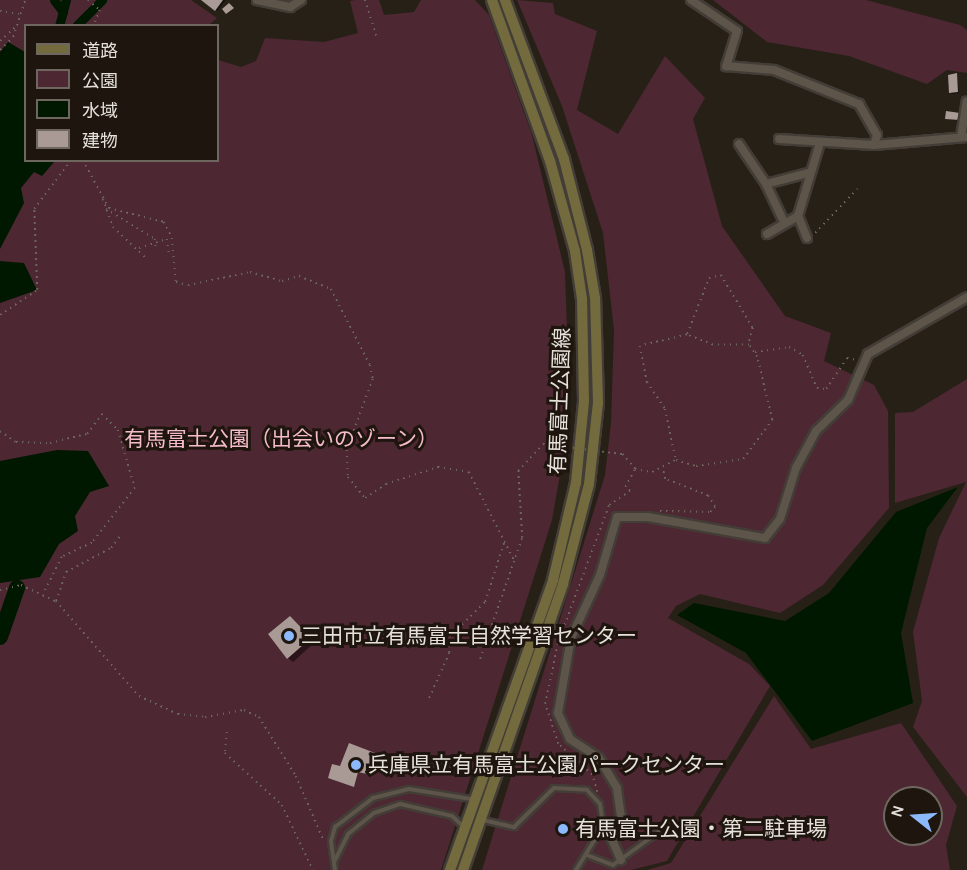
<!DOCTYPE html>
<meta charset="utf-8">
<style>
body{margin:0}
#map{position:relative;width:967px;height:870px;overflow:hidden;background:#272017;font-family:Karla,"Noto Sans JP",sans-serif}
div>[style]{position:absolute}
.green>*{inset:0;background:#4d2732}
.water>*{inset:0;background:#001800}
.shadow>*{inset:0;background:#0007}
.canal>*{height:9px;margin:-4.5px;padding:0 4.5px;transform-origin:4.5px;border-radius:4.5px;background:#001800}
.river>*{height:16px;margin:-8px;padding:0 8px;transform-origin:8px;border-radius:8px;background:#001800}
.building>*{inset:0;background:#a99a95}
.path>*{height:1.5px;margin-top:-0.75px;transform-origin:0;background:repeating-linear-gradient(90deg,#6d665e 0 1.5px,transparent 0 6px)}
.roads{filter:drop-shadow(2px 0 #433d37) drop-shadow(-2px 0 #433d37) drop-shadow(0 2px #433d37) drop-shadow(0 -2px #433d37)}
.service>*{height:4px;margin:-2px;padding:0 2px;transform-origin:2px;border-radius:2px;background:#5d544a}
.minor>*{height:8px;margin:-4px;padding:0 4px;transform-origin:4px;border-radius:4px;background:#5d544a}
.secondary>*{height:10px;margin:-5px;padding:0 5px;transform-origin:5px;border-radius:5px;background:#736a3d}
.path-bridge>*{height:1.5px;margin-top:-0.75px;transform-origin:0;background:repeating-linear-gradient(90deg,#6d665e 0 1.5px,transparent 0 6px)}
.dots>*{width:16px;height:16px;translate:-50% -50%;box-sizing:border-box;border:3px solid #1e160e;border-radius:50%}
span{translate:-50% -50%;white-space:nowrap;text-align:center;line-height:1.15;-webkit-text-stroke:6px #1e160e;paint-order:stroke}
.street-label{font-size:21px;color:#e5e0da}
.park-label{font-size:21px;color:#f5bbca}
.poi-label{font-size:21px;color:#e5e0da}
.left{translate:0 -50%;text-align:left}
.legend{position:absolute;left:24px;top:24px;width:195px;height:138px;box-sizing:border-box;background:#1e160e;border:2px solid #6e6760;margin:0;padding:8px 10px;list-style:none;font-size:18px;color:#e5e0da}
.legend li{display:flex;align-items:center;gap:12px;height:30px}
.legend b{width:30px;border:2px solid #6e6760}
.north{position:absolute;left:883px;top:786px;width:60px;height:60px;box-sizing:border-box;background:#1e160e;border:2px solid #6e6760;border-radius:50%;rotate:287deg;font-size:16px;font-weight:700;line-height:24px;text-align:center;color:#e5e0da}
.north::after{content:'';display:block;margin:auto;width:21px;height:27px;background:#8cb9fc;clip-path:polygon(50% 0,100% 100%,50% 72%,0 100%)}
</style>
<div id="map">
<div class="green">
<div style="clip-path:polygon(0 0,191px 0,217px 18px,208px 26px,26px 26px,26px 160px,218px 160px,218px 60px,241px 67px,256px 61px,265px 38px,324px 42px,358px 33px,350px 1px,355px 0,379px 0,384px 15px,414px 12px,421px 0,475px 0,489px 15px,532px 135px,565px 272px,570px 418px,552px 520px,441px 870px,0 870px)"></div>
<div style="clip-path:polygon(517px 0,553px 3px,555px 14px,597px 31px,577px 110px,618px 134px,665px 56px,705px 98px,693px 119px,722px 226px,785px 316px,831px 333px,824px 361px,874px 385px,888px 411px,889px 508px,823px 585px,780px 613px,700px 594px,676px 606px,668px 618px,749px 664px,770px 686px,667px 861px,631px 870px,482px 870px,605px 475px,611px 423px,614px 330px,603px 233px,562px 106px)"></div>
<div style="clip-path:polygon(713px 0,866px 0,960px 25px,967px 30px,967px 73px,947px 70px,927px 84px,849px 56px,767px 42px)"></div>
<div style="clip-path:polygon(967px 379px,967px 797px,913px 727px,922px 701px,913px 632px,939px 538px,966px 482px,895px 503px,895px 413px,913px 412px)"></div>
<div style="clip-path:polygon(evenodd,774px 696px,811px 749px,901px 723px,957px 806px,946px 845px,950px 870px,647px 870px,671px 863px,774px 696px,895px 798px,931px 798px,931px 834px,895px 834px,895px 798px)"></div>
</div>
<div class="water">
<div style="clip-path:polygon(8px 42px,25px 52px,26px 160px,55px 161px,42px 176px,34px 172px,21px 188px,24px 203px,0 249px,0 52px)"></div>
<div style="clip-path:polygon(0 261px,24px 263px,37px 290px,0 303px)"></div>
<div style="clip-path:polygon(57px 450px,88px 451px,109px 486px,90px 492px,75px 516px,78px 531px,59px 544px,40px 577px,0 583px,0 461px)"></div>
<div style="clip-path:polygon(958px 487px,927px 528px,901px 633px,913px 703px,812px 741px,746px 653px,677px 615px,694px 603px,785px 621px,829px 593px,896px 512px)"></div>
</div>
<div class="shadow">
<div style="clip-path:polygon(203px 0,226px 0,217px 11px)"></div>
<div style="clip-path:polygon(957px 75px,959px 93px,952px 94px,950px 92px)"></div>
<div style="clip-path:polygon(959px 114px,960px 121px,947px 119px)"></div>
<div style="clip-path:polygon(290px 618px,314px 643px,293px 662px,288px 658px)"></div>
</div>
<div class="canal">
<div style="left:54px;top:0;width:15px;rotate:53deg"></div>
<div style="left:59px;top:26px;width:27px;rotate:-75deg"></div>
<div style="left:76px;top:26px;width:37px;rotate:-45deg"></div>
</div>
<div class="river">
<div style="left:0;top:637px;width:52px;rotate:-70.9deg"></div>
</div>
<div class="building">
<div style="clip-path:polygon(201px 0,223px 0,215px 11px)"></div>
<div style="clip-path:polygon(229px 3px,234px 8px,226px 14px,222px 9px)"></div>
<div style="clip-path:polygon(957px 73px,958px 92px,949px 93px,948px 75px)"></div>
<div style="clip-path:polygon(946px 111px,960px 113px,959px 120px,945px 119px)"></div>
<div style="clip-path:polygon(290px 616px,311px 638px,287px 659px,268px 634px)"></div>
<div style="clip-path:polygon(349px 743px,375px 753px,367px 774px,358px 772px,354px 787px,328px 778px,332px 764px,340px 766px)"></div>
</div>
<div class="path">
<div style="left:88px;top:0;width:16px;rotate:40deg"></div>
<div style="left:100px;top:10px;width:17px;rotate:111deg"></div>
<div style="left:365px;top:0;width:38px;rotate:72deg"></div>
<div style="left:0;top:11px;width:19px;rotate:9deg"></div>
<div style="left:0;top:41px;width:22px;rotate:-43deg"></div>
<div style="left:0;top:50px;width:18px;rotate:-45deg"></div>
<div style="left:13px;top:37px;width:39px;rotate:-72deg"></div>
<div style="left:83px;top:160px;width:55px;rotate:61.6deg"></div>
<div style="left:109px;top:208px;width:57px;rotate:14.3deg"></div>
<div style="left:164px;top:222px;width:18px;rotate:63deg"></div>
<div style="left:172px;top:238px;width:44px;rotate:84.8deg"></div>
<div style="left:176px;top:282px;width:12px;rotate:14deg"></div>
<div style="left:188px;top:285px;width:63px;rotate:-11.8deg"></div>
<div style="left:250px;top:272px;width:33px;rotate:16deg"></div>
<div style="left:282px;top:281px;width:18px;rotate:-16deg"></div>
<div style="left:299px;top:276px;width:35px;rotate:22deg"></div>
<div style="left:331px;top:289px;width:85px;rotate:62.8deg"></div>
<div style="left:370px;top:365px;width:14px;rotate:78deg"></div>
<div style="left:373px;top:379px;width:76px;rotate:110.1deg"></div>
<div style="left:347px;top:450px;width:27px;rotate:88deg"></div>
<div style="left:348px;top:477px;width:27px;rotate:51deg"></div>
<div style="left:365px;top:498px;width:25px;rotate:-34deg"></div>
<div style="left:386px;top:484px;width:55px;rotate:-18.1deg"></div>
<div style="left:438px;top:467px;width:31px;rotate:9deg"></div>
<div style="left:469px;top:472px;width:99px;rotate:62.9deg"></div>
<div style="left:103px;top:199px;width:30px;rotate:70deg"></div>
<div style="left:113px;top:227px;width:44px;rotate:43.2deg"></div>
<div style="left:106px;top:209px;width:57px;rotate:31.5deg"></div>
<div style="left:155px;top:239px;width:10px;rotate:84deg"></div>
<div style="left:815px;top:233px;width:61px;rotate:-46.3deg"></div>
<div style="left:139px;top:248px;width:29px;rotate:-18deg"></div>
<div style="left:167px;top:239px;width:15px;rotate:82deg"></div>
<div style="left:0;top:315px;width:45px;rotate:-34deg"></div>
<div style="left:37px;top:290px;width:81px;rotate:-92.1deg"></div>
<div style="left:34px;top:209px;width:61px;rotate:-52.9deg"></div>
<div style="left:687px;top:334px;width:60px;rotate:-68.6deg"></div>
<div style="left:709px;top:278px;width:12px;rotate:-14deg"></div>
<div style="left:721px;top:275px;width:62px;rotate:58.9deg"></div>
<div style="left:753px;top:328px;width:16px;rotate:105deg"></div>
<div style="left:755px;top:352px;width:34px;rotate:-8deg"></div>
<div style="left:789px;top:347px;width:16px;rotate:30deg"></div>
<div style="left:803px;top:355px;width:36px;rotate:67deg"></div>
<div style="left:817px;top:388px;width:9px;rotate:6deg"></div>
<div style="left:826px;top:389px;width:37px;rotate:-56deg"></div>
<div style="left:847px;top:358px;width:10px;rotate:11deg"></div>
<div style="left:0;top:431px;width:19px;rotate:35deg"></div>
<div style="left:16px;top:442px;width:34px;rotate:2deg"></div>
<div style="left:50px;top:443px;width:38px;rotate:-14deg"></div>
<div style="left:87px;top:434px;width:25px;rotate:-53deg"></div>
<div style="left:102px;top:414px;width:23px;rotate:45deg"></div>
<div style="left:118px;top:430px;width:60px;rotate:73.7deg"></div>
<div style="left:135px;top:488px;width:70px;rotate:128deg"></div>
<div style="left:92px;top:543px;width:33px;rotate:155deg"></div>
<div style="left:62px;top:557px;width:40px;rotate:116.6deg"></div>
<div style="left:635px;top:469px;width:17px;rotate:10deg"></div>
<div style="left:652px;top:472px;width:27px;rotate:-27deg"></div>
<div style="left:676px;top:460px;width:21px;rotate:17deg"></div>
<div style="left:696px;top:466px;width:48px;rotate:-8.5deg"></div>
<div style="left:743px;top:459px;width:49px;rotate:-53.4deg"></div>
<div style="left:772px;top:420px;width:65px;rotate:-103.4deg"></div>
<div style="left:757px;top:357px;width:14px;rotate:-124deg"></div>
<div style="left:749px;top:345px;width:36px;rotate:180deg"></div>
<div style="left:713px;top:345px;width:28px;rotate:-159deg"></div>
<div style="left:687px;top:335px;width:48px;rotate:166.8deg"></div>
<div style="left:640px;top:346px;width:37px;rotate:79deg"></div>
<div style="left:647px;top:382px;width:32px;rotate:56deg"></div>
<div style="left:665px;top:409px;width:52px;rotate:77.8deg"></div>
<div style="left:660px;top:511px;width:50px;rotate:1.1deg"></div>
<div style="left:710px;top:512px;width:7px;rotate:-45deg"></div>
<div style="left:715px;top:507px;width:13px;rotate:-122deg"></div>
<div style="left:708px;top:496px;width:46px;rotate:-158.4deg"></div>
<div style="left:665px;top:479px;width:9px;rotate:-103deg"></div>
<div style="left:0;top:590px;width:22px;rotate:-13deg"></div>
<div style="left:21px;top:585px;width:38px;rotate:25deg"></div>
<div style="left:56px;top:601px;width:126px;rotate:48.9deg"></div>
<div style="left:139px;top:696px;width:43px;rotate:24.8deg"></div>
<div style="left:178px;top:714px;width:27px;rotate:6deg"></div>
<div style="left:205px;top:717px;width:40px;rotate:-10deg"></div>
<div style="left:244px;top:710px;width:17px;rotate:25deg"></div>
<div style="left:259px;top:717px;width:70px;rotate:57.9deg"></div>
<div style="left:296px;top:776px;width:69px;rotate:66.8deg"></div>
<div style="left:56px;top:601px;width:31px;rotate:-71deg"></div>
<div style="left:66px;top:572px;width:51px;rotate:-28.1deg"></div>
<div style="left:111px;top:548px;width:15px;rotate:-53deg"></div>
<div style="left:480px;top:659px;width:128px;rotate:-70.9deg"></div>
<div style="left:522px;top:538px;width:67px;rotate:-93.4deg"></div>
<div style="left:518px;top:471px;width:37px;rotate:-47deg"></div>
<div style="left:429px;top:698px;width:49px;rotate:-66deg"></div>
<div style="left:449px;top:653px;width:16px;rotate:-90deg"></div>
<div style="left:449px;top:637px;width:50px;rotate:-44.2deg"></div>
<div style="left:485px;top:602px;width:63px;rotate:-72.4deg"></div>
<div style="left:227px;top:732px;width:21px;rotate:95deg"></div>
<div style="left:225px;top:753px;width:77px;rotate:42.4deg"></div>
<div style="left:282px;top:805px;width:72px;rotate:64.5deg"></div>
<div style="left:597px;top:792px;width:18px;rotate:-106deg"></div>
<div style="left:592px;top:775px;width:46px;rotate:-137.6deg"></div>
<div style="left:558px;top:744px;width:42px;rotate:-108deg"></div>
<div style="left:545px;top:704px;width:63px;rotate:-78.2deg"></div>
<div style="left:558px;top:642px;width:146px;rotate:-69.6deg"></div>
<div style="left:609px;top:505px;width:25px;rotate:-34deg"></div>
<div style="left:630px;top:491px;width:6px;rotate:-141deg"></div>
<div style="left:625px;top:487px;width:21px;rotate:-61deg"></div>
<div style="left:635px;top:469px;width:20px;rotate:-131deg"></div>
</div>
<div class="roads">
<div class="service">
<div style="left:483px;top:820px;width:32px;rotate:13deg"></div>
<div style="left:514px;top:827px;width:56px;rotate:-44.3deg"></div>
<div style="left:554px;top:788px;width:33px;rotate:3deg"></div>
<div style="left:587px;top:790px;width:19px;rotate:47deg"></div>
<div style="left:600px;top:804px;width:22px;rotate:82deg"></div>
<div style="left:603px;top:826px;width:52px;rotate:121.5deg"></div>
<div style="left:587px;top:855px;width:28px;rotate:21deg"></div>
<div style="left:613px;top:865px;width:62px;rotate:-35.8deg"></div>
<div style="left:335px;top:860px;width:29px;rotate:-63deg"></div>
<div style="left:348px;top:834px;width:33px;rotate:-39deg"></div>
<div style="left:374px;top:813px;width:28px;rotate:-19deg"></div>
<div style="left:400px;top:804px;width:53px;rotate:13deg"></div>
<div style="left:452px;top:816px;width:16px;rotate:43deg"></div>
<div style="left:335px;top:870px;width:29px;rotate:-98deg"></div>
<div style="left:331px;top:841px;width:15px;rotate:-74deg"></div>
<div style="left:335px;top:827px;width:48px;rotate:-37.3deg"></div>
<div style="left:373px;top:798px;width:37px;rotate:-14deg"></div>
<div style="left:409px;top:789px;width:63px;rotate:9.2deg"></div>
</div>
<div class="minor">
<div style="left:257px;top:0;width:34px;rotate:12deg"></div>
<div style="left:290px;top:7px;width:13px;rotate:-32deg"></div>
<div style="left:691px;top:0;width:55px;rotate:34deg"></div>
<div style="left:737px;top:31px;width:37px;rotate:107deg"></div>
<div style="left:726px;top:66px;width:48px;rotate:4.8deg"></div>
<div style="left:774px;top:70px;width:92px;rotate:21.8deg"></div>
<div style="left:859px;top:104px;width:36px;rotate:60deg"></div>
<div style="left:877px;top:135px;width:10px;rotate:107deg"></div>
<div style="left:874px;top:145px;width:93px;rotate:-4.9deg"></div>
<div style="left:961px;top:137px;width:36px;rotate:-81deg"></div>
<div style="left:779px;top:139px;width:95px;rotate:3.6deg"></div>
<div style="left:739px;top:144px;width:48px;rotate:56deg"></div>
<div style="left:766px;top:184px;width:43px;rotate:-14.7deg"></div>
<div style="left:766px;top:184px;width:42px;rotate:64.7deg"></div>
<div style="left:767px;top:234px;width:36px;rotate:-30deg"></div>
<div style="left:807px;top:238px;width:24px;rotate:-112deg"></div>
<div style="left:798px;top:216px;width:73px;rotate:-73.3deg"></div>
<div style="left:621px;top:860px;width:22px;rotate:-114deg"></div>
<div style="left:612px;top:840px;width:25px;rotate:-69deg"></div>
<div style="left:621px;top:817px;width:29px;rotate:-98deg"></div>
<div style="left:617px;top:788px;width:35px;rotate:-121deg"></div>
<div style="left:599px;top:758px;width:35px;rotate:-147deg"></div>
<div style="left:570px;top:739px;width:29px;rotate:-115deg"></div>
<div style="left:558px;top:713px;width:76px;rotate:-80.2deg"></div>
<div style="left:571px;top:638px;width:69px;rotate:-65.3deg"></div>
<div style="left:600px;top:575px;width:60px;rotate:-73.7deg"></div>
<div style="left:617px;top:517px;width:31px"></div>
<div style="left:648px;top:517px;width:119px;rotate:10.2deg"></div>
<div style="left:765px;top:538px;width:24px;rotate:-52deg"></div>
<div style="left:780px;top:519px;width:53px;rotate:-72.6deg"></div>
<div style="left:796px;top:468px;width:42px;rotate:-61.6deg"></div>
<div style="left:816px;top:431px;width:45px;rotate:-44.1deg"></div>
<div style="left:848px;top:400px;width:50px;rotate:-66.5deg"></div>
<div style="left:868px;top:354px;width:114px;rotate:-29.9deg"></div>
</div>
<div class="secondary">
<div style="left:450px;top:870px;width:308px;rotate:-70.4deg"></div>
<div style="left:553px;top:580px;width:100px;rotate:-76.7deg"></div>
<div style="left:576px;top:483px;width:82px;rotate:-84.4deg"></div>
<div style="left:584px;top:401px;width:102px;rotate:-91.1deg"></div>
<div style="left:582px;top:299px;width:49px;rotate:-98.3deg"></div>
<div style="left:575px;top:251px;width:93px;rotate:-105.5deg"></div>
<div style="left:550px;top:161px;width:171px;rotate:-109.8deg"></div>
<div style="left:463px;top:870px;width:303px;rotate:-70.7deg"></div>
<div style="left:563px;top:584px;width:103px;rotate:-75.4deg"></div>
<div style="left:589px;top:484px;width:81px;rotate:-83.7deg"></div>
<div style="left:598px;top:403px;width:105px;rotate:-91.6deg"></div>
<div style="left:595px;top:298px;width:49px;rotate:-99.5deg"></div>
<div style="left:587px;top:250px;width:94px;rotate:-104.2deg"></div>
<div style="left:564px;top:159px;width:170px;rotate:-110.4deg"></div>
</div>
</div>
<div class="path-bridge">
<div style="left:543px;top:444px;width:80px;rotate:7.2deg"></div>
</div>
<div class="dots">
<div style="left:289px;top:636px;background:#8cb9fc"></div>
<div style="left:356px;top:765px;background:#8cb9fc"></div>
<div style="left:563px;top:829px;background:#8cb9fc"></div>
</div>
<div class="street-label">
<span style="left:560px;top:401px;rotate:-88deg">有馬富士公園線</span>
</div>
<div class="park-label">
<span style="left:281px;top:439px">有馬富士公園（出会いのゾーン）</span>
</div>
<div class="poi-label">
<span class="left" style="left:301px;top:636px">三田市立有馬富士自然学習センター</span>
<span class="left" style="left:368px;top:765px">兵庫県立有馬富士公園パークセンター</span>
<span class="left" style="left:575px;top:829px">有馬富士公園・第二駐車場</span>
</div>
<ul class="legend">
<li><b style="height:8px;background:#736a3d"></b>道路</li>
<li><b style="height:16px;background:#4d2732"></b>公園</li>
<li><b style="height:16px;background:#001800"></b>水域</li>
<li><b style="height:16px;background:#a99a95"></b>建物</li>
</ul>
<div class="north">N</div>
</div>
